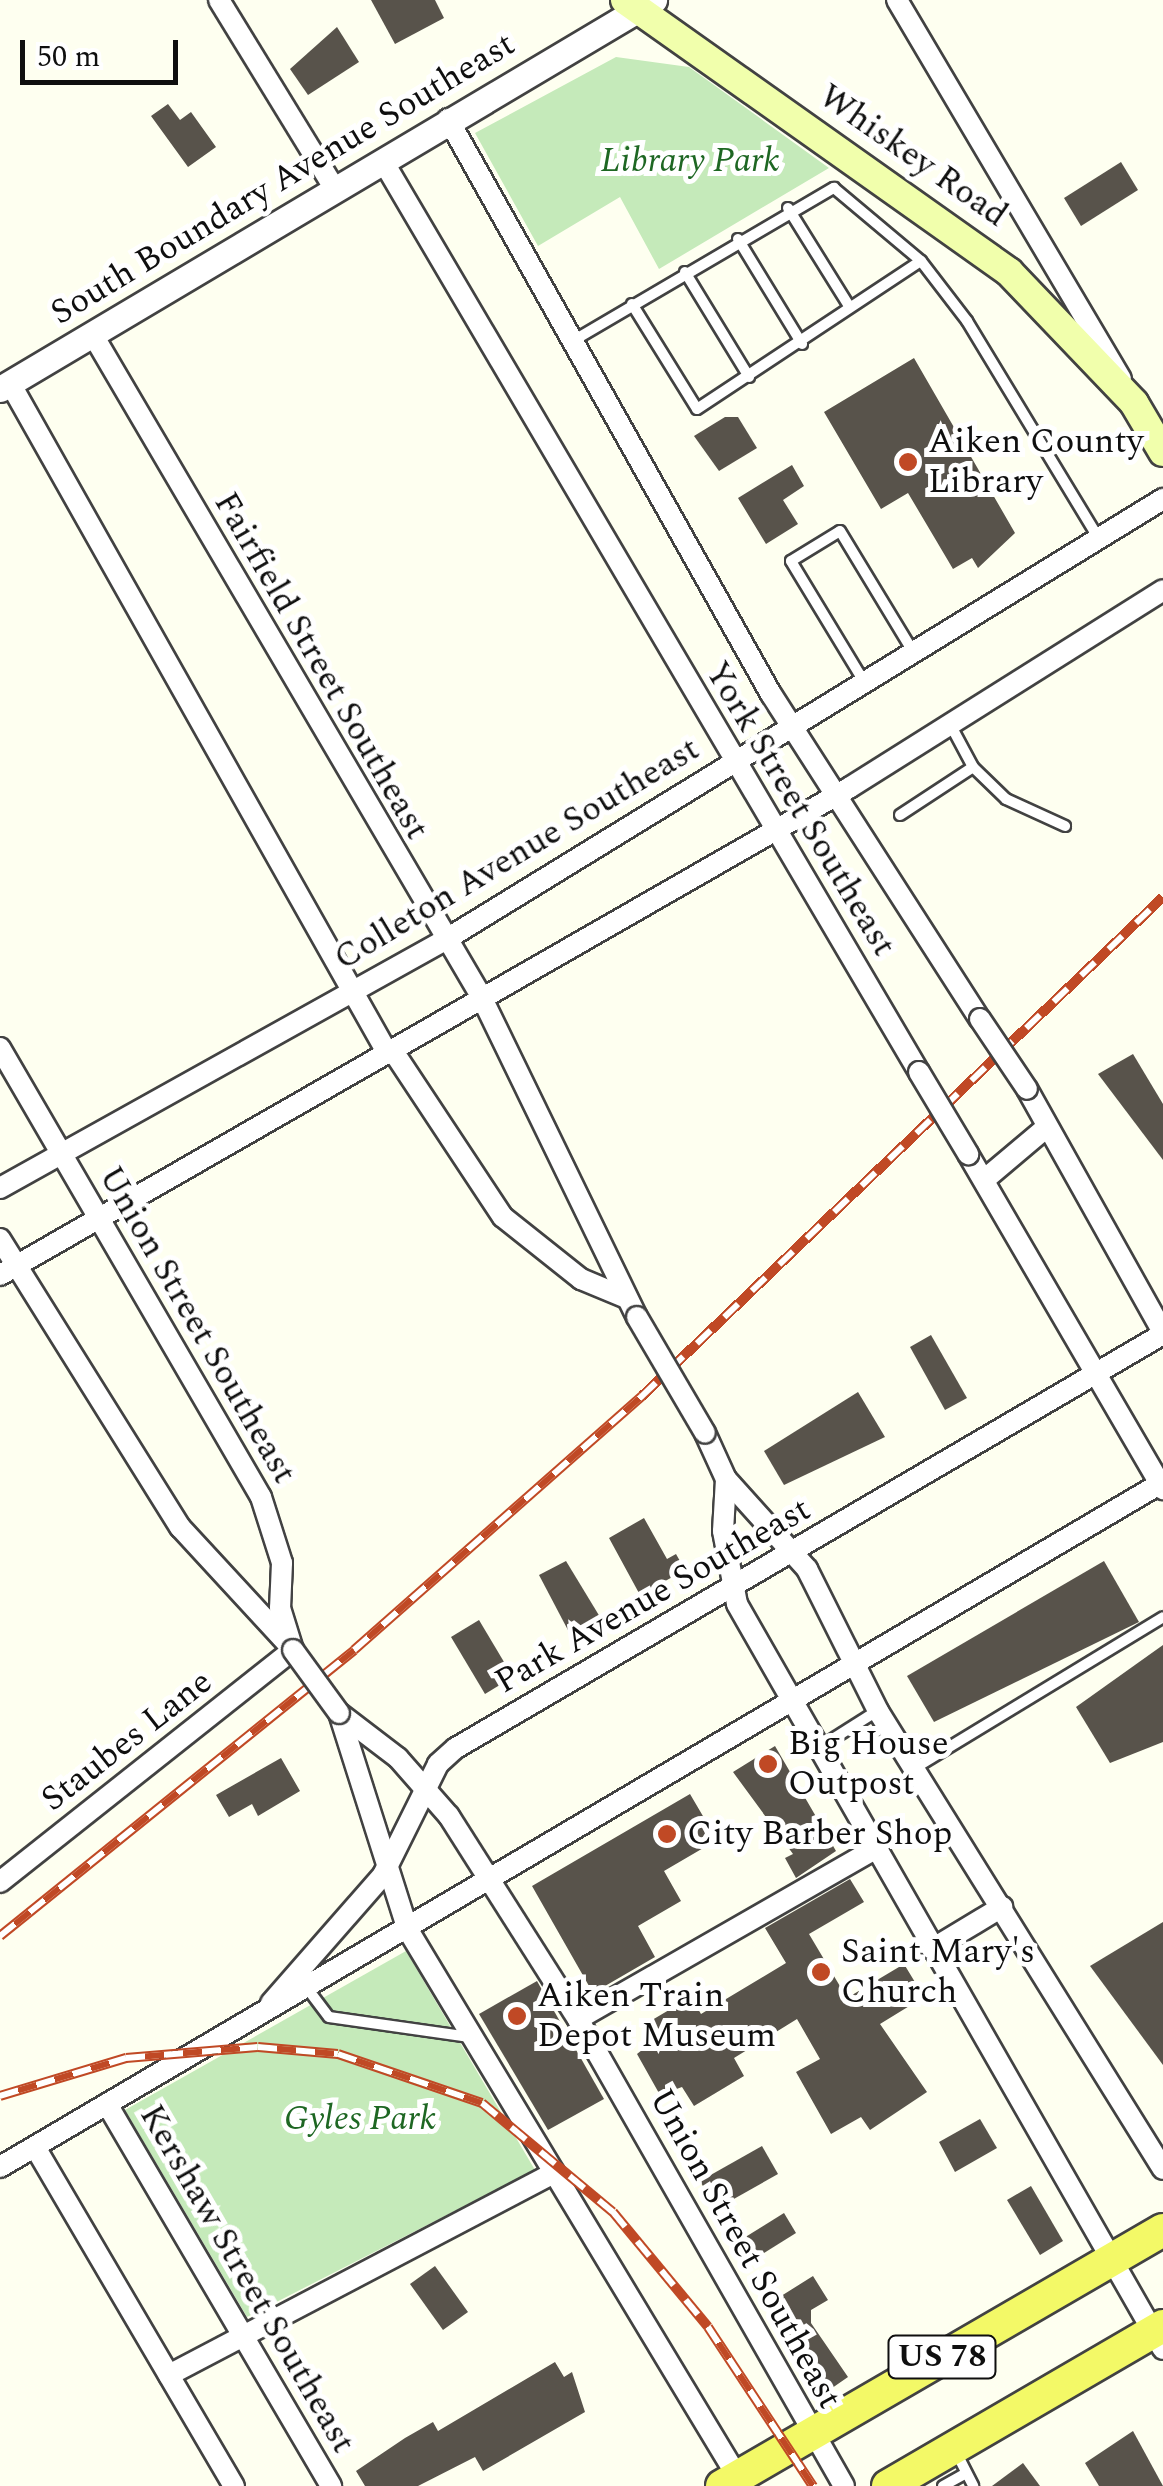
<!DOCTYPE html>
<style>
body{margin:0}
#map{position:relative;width:1163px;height:2486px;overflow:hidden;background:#fefff0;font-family:Spectral,serif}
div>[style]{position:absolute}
.green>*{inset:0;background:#c5eaba}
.building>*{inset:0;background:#58534b}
.roads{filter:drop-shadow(2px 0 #424242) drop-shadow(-2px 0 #424242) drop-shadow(0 2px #424242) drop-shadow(0 -2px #424242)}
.service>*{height:10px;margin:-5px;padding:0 5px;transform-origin:5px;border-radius:5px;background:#fff}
.minor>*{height:20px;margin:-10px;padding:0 10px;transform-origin:10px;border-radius:10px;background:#fff}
.tertiary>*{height:25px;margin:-12.5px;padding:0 12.5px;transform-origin:12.5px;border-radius:12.5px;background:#fff}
.secondary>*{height:28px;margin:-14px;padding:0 14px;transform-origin:14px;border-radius:14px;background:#f1ffac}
.primary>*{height:32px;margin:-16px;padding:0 16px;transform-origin:16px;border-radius:16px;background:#f3f967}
.rail>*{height:10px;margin-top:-5px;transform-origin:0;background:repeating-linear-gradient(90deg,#fff 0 19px,#c04925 0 38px);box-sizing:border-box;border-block:2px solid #c04925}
.bridges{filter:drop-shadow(2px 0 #424242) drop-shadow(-2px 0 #424242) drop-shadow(0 2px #424242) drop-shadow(0 -2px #424242)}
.minor-bridge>*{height:20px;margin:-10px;padding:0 10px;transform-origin:10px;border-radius:10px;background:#fff}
.dots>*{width:28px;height:28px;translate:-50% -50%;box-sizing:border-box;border:5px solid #fff;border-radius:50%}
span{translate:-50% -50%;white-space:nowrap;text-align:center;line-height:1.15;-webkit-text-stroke:10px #fff;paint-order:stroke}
.shield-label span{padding:2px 8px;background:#fff;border:2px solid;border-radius:8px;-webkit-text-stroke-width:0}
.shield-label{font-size:32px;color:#0f0f0f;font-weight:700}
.street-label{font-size:35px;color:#0f0f0f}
.park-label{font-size:35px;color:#1e6723;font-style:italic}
.poi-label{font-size:35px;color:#0f0f0f}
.left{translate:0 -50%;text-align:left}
.scale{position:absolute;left:20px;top:40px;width:158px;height:45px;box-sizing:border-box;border:5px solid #0f0f0f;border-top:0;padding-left:12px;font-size:30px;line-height:35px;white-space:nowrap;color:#0f0f0f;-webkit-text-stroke:8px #fff;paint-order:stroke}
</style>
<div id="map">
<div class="green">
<div style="clip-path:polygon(616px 57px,689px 67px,829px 168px,659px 269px,620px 197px,538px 246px,475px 133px)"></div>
<div style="clip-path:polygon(406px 1951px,535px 2170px,247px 2317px,125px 2110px)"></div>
</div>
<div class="building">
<div style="clip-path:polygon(371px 0,435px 0,444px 18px,395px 44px)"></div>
<div style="clip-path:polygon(337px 27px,359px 62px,308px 95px,290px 69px)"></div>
<div style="clip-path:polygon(168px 104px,180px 120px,191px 112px,216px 147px,188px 167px,151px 116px)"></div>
<div style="clip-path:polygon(1121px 162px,1138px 190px,1081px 226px,1064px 198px)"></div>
<div style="clip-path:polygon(914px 358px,1015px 533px,978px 568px,972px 558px,953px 569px,908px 493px,881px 509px,824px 412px)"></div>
<div style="clip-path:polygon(725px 417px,738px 417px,757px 448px,719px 471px,694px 436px)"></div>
<div style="clip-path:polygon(792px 465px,804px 486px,783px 500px,798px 524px,766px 544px,738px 498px)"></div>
<div style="clip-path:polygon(1133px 1054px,1163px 1104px,1163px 1160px,1098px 1074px)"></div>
<div style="clip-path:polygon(931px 1335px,967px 1398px,945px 1410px,910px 1347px)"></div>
<div style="clip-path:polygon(858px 1392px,885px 1437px,784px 1485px,764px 1451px)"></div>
<div style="clip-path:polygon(644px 1518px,667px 1559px,676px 1554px,685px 1570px,640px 1595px,609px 1538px)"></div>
<div style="clip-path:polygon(566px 1561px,600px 1617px,570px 1634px,539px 1575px)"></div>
<div style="clip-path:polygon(1104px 1561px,1139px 1622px,934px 1722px,907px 1676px)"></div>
<div style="clip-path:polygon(479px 1620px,513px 1677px,485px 1694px,451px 1637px)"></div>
<div style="clip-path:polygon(1163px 1645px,1163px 1742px,1110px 1763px,1076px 1707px)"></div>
<div style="clip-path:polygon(775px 1746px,836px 1851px,796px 1878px,785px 1858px,793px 1854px,733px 1772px)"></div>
<div style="clip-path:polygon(281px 1758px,300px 1791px,258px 1816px,252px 1804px,229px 1817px,216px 1795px)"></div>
<div style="clip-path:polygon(690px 1794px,717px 1840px,664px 1871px,681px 1901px,638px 1926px,655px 1957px,593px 1993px,532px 1886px)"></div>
<div style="clip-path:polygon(850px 1879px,864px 1902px,809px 1934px,847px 1998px,904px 1964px,924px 1997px,880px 2024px,927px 2092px,870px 2130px,861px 2117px,831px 2134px,796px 2072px,820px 2059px,797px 2019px,734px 2058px,744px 2076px,694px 2106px,682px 2087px,660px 2095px,637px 2054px,657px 2038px,647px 2023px,691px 1997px,701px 2014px,786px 1963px,765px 1928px)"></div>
<div style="clip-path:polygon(1163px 1922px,1163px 2065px,1090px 1966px)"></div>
<div style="clip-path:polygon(537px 1981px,604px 2099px,548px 2130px,479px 2014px)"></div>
<div style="clip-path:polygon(980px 2119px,997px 2148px,955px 2172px,939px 2142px)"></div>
<div style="clip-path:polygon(762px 2146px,778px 2174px,716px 2209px,700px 2181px)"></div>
<div style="clip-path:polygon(1031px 2186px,1063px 2241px,1040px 2255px,1007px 2200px)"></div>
<div style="clip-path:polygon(784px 2213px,796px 2233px,751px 2261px,739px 2241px)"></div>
<div style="clip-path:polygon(435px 2266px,468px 2312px,443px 2330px,410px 2284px)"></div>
<div style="clip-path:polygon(813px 2276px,828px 2300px,811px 2310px,811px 2323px,848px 2377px,822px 2395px,770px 2303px)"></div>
<div style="clip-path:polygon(555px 2362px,564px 2377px,572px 2372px,585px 2412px,483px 2471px,475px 2457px,418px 2486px,365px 2486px,356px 2471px,405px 2438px,433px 2422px,438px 2431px)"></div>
<div style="clip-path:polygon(1133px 2431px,1163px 2486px,1099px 2486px,1085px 2463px)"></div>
<div style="clip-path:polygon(1023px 2463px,1040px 2486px,992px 2486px)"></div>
</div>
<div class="roads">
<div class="service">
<div style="left:788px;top:208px;width:115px;rotate:58.1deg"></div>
<div style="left:738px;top:239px;width:123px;rotate:58.6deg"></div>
<div style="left:685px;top:272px;width:123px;rotate:58.6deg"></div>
<div style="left:632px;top:304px;width:123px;rotate:58.2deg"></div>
<div style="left:697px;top:409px;width:268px;rotate:-33.5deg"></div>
<div style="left:571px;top:342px;width:305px;rotate:-30.4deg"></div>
<div style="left:834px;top:188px;width:114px;rotate:40deg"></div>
<div style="left:921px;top:261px;width:76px;rotate:52.5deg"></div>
<div style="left:967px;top:321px;width:253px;rotate:58.8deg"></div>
<div style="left:863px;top:680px;width:139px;rotate:-121.2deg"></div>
<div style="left:791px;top:561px;width:57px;rotate:-31.5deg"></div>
<div style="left:840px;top:531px;width:139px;rotate:58.8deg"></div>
<div style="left:950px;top:724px;width:49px;rotate:61.9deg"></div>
<div style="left:973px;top:767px;width:46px;rotate:44.1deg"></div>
<div style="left:1006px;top:799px;width:65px;rotate:24.6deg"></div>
<div style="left:900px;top:815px;width:87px;rotate:-33.3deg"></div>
<div style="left:820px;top:1747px;width:67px;rotate:-32.3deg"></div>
<div style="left:915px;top:1768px;width:290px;rotate:-31.3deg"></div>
<div style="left:310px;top:1992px;width:31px;rotate:53deg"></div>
<div style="left:329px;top:2017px;width:142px;rotate:8.1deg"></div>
<div style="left:957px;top:2454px;width:36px;rotate:63deg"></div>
<div style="left:943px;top:2486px;width:26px;rotate:-29deg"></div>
</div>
<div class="minor">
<div style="left:219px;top:0;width:224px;rotate:58.5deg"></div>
<div style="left:897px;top:0;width:440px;rotate:59.4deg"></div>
<div style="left:448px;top:119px;width:660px;rotate:60.68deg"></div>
<div style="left:771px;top:694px;width:386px;rotate:57.3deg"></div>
<div style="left:383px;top:161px;width:1057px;rotate:59.53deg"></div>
<div style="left:93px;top:335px;width:766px;rotate:59.59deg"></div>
<div style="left:481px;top:996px;width:357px;rotate:64.1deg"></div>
<div style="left:10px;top:383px;width:770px;rotate:60.61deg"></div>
<div style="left:0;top:1048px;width:519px;rotate:59.83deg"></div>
<div style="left:261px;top:1497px;width:69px;rotate:72.3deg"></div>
<div style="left:282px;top:1563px;width:45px;rotate:92.5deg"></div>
<div style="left:280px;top:1608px;width:44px;rotate:72.8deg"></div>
<div style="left:393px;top:1051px;width:199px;rotate:56.5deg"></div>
<div style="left:503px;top:1217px;width:100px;rotate:38.5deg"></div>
<div style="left:581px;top:1279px;width:47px;rotate:22.7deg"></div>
<div style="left:1027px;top:1089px;width:278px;rotate:60.8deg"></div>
<div style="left:968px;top:1154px;width:388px;rotate:59.8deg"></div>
<div style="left:984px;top:1180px;width:82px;rotate:-40.1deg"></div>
<div style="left:0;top:1188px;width:509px;rotate:-29.13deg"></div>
<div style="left:445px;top:940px;width:843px;rotate:-31.56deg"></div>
<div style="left:0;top:1239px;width:340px;rotate:58deg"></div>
<div style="left:180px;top:1527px;width:158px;rotate:47.3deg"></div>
<div style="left:0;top:1275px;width:979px;rotate:-29.84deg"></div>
<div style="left:849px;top:788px;width:371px;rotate:-32.2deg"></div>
<div style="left:705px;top:1433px;width:51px;rotate:65.5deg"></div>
<div style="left:726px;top:1479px;width:121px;rotate:48deg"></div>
<div style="left:807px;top:1569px;width:159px;rotate:63.4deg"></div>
<div style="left:878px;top:1711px;width:539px;rotate:58.11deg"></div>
<div style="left:726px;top:1479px;width:52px;rotate:93.3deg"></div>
<div style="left:723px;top:1531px;width:74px;rotate:79.1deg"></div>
<div style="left:737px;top:1604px;width:858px;rotate:60.24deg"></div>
<div style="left:339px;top:1713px;width:74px;rotate:37.3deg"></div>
<div style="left:398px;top:1758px;width:77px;rotate:48.7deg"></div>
<div style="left:449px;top:1816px;width:241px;rotate:57.6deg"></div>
<div style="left:578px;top:2019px;width:537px;rotate:60.33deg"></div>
<div style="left:339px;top:1713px;width:228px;rotate:72.4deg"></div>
<div style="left:408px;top:1930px;width:649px;rotate:58.93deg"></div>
<div style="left:0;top:1882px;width:374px;rotate:-38.4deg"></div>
<div style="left:932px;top:1949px;width:82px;rotate:-31deg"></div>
<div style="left:271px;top:2003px;width:170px;rotate:-48.8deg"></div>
<div style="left:383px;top:1875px;width:124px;rotate:-63.6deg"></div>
<div style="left:438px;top:1764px;width:24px;rotate:-42deg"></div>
<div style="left:456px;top:1748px;width:819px;rotate:-30.35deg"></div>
<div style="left:578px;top:2019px;width:340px;rotate:-29.8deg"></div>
<div style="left:107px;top:2104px;width:443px;rotate:59.6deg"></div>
<div style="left:35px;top:2147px;width:393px;rotate:59.6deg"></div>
<div style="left:0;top:2167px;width:1350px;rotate:-30.5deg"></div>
<div style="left:169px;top:2375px;width:435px;rotate:-27.7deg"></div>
</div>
<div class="tertiary">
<div style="left:0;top:389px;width:761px;rotate:-30.74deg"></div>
</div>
<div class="secondary">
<div style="left:625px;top:0;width:471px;rotate:35.3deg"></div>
<div style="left:1009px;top:272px;width:181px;rotate:46.3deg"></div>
<div style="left:1134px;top:403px;width:57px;rotate:59.4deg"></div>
</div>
<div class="primary">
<div style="left:722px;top:2486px;width:510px;rotate:-30.14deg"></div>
<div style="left:888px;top:2486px;width:318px;rotate:-30.2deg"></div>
</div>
</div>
<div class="rail">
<div style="left:0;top:1936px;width:455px;rotate:-38.9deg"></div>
<div style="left:354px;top:1650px;width:384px;rotate:-41.4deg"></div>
<div style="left:642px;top:1396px;width:721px;rotate:-43.76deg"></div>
<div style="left:0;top:2096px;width:132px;rotate:-16.8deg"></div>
<div style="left:126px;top:2058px;width:132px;rotate:-4.8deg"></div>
<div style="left:258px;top:2047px;width:80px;rotate:5deg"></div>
<div style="left:338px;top:2054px;width:152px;rotate:18.8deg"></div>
<div style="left:482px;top:2103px;width:170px;rotate:39.8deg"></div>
<div style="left:613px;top:2212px;width:149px;rotate:50.4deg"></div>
<div style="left:708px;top:2327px;width:191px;rotate:56.6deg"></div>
</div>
<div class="bridges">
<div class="minor-bridge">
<div style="left:980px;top:1019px;width:84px;rotate:56.1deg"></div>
<div style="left:919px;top:1072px;width:96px;rotate:59.1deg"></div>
<div style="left:637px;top:1317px;width:134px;rotate:59.6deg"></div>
<div style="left:293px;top:1650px;width:78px;rotate:53.9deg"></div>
</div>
</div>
<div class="dots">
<div style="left:908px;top:462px;background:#c04925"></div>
<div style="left:768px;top:1764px;background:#c04925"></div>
<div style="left:667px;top:1834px;background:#c04925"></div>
<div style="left:821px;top:1972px;background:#c04925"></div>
<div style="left:517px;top:2016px;background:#c04925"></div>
</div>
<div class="shield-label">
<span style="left:942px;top:2357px">US 78</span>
</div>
<div class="street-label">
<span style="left:913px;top:156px;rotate:35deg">Whiskey Road</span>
<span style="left:283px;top:179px;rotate:-31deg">South Boundary Avenue Southeast</span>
<span style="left:321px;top:666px;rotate:60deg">Fairfield Street Southeast</span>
<span style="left:800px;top:809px;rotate:59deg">York Street Southeast</span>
<span style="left:517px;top:854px;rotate:-31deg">Colleton Avenue Southeast</span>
<span style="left:197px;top:1325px;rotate:60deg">Union Street Southeast</span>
<span style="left:653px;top:1596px;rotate:-30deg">Park Avenue Southeast</span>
<span style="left:127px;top:1741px;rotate:-38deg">Staubes Lane</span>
<span style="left:745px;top:2249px;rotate:61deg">Union Street Southeast</span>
<span style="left:247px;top:2279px;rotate:60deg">Kershaw Street Southeast</span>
</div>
<div class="park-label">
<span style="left:690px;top:161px">Library Park</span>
<span style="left:360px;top:2119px">Gyles Park</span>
</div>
<div class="poi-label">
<span class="left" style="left:928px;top:462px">Aiken County<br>Library</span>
<span class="left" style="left:788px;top:1764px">Big House<br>Outpost</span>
<span class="left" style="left:687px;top:1834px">City Barber Shop</span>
<span class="left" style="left:841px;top:1972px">Saint Mary's<br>Church</span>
<span class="left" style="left:537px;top:2016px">Aiken Train<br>Depot Museum</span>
</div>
<div class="scale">50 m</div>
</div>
